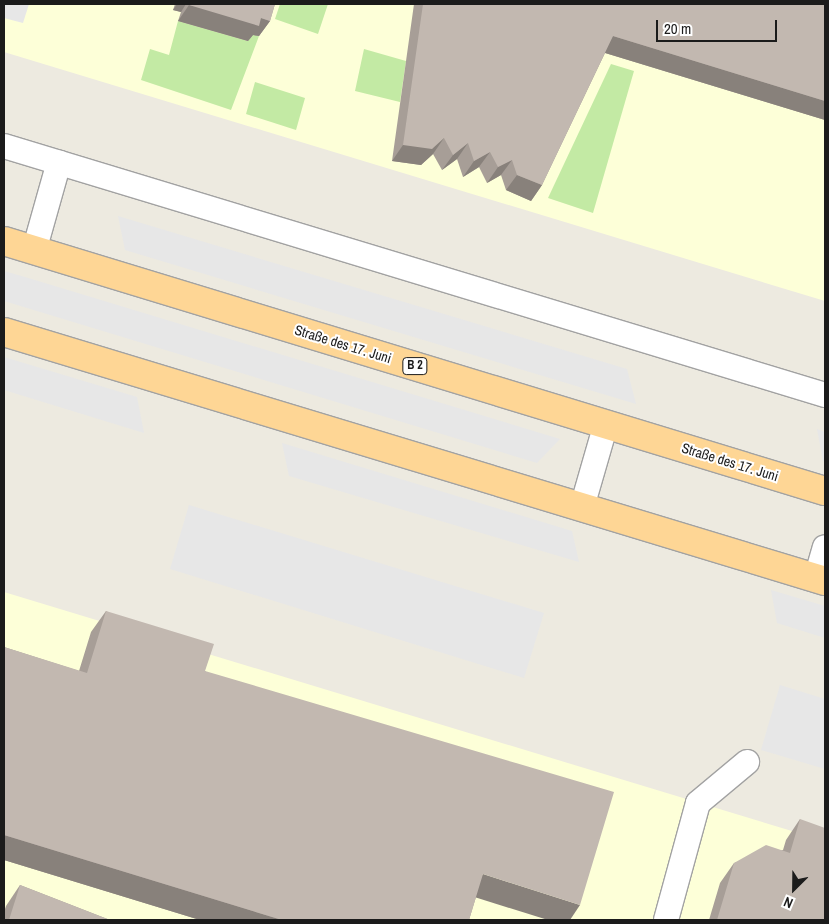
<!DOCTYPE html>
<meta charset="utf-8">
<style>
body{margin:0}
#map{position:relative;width:829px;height:924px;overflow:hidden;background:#edeae0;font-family:"Archivo Narrow",sans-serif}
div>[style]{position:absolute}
.education>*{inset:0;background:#fdffd8}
.grass>*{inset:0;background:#c3eaa4}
.parking>*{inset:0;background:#e7e7e7}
.roads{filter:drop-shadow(1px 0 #a2a2a2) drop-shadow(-1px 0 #a2a2a2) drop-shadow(0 1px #a2a2a2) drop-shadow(0 -1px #a2a2a2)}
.lane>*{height:24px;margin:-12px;padding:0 12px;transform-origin:12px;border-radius:12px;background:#fff}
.primary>*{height:28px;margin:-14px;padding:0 14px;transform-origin:14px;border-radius:14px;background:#fed695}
.wall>*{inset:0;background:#a79e97}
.shaded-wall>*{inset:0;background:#88817b}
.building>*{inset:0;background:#c2b8b0}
span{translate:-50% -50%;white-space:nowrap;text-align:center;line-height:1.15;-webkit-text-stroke:4px #fff;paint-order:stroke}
.shield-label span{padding:1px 4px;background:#fff;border:1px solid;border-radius:4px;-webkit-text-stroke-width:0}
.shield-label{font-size:12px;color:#1b1b1b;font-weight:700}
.street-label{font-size:14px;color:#1b1b1b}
.frame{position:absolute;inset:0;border:5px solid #1b1b1b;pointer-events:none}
.north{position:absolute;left:769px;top:864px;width:50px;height:50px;-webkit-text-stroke:4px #fff;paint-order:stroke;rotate:203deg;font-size:14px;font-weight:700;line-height:20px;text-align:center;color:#1b1b1b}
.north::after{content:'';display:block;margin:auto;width:18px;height:22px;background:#1b1b1b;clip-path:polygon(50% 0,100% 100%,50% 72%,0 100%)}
.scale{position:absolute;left:656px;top:20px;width:121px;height:22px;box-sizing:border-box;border:2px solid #1b1b1b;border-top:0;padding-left:6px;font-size:15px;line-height:18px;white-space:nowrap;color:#1b1b1b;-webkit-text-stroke:4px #fff;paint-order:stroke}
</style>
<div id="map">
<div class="education">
<div style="clip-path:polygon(4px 4px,825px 4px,825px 301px,4px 52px)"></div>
<div style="clip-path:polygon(4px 592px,825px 841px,825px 920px,4px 920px)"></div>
</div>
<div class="grass">
<div style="clip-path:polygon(280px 4px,328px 4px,318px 34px,275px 19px)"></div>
<div style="clip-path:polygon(178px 21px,248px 41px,250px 34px,259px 36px,231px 110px,141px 80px,150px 49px,169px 55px)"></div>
<div style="clip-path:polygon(364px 49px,406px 61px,400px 102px,355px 91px)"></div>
<div style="clip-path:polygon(611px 64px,634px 71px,593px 213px,548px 198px)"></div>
<div style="clip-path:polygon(255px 82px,305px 98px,296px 130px,246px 114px)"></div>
</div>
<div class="parking">
<div style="clip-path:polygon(4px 4px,29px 4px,23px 23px,4px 18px)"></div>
<div style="clip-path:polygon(118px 216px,627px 369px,636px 404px,125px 250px)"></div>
<div style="clip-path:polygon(4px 271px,25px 277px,560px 439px,537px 463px,4px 301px)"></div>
<div style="clip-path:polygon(4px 357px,137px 397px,144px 433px,4px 390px)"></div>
<div style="clip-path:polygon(817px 429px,825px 432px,825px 461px,823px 461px)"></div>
<div style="clip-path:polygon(282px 443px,572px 531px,579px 562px,289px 476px)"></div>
<div style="clip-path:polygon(189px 505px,544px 613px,524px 678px,170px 569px)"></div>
<div style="clip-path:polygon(771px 590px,825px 606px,825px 638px,777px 623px)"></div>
<div style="clip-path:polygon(780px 685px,825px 699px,825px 769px,761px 750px)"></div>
</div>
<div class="roads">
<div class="lane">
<div style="left:4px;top:146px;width:858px;rotate:16.87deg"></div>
<div style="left:34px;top:251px;width:92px;rotate:-74.3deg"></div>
<div style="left:582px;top:507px;width:86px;rotate:-73.9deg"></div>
<div style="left:816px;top:578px;width:32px;rotate:-74deg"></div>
<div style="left:666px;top:920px;width:121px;rotate:-74.7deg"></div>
<div style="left:698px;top:803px;width:64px;rotate:-39.9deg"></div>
</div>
<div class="primary">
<div style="left:4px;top:241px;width:858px;rotate:16.94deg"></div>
<div style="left:4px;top:332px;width:858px;rotate:16.87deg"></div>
</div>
</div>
<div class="wall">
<div style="clip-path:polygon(175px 4px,275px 4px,270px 21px,259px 36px,253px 35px,248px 41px,178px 21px,181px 12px,173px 10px)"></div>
<div style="clip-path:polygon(414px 4px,825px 4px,825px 120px,605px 53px,542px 185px,531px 201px,506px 190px,501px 175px,487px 183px,479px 167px,463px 177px,457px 159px,442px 170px,433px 154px,421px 165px,392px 161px)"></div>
<div style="clip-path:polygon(106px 611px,205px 671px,476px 897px,469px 920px,200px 920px,4px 860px,4px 647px,79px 671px,91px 632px)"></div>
<div style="clip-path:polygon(800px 819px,825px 920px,709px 920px,720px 883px,734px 863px,783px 850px,786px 840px)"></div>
<div style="clip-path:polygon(20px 885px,110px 920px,4px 920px,4px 912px,6px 906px)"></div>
</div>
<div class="shaded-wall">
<div style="clip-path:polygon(177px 4px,186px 4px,181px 12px,173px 10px)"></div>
<div style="clip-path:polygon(189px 5px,261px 18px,270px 21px,259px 36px,253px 35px,248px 41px,178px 21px)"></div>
<div style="clip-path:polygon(613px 36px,825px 101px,825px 120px,602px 52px)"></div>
<div style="clip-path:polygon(444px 138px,433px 154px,421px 165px,392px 161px,403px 145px)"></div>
<div style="clip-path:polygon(468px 143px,457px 159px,442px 170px,453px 155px)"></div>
<div style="clip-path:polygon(490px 152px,479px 167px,463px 177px,474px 161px)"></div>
<div style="clip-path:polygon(512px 160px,501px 175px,487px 183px,498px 167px)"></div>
<div style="clip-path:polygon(517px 175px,542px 185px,531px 201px,506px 190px)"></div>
<div style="clip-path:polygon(4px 835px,282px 920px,200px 920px,4px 860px)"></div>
<div style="clip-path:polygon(483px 874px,580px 905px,570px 920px,548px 920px,468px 895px)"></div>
</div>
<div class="building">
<div style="clip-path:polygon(189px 4px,275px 4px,270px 21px,261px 18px,259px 26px,189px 5px)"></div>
<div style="clip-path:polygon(423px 4px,825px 4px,825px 101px,613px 36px,542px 185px,517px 175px,512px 160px,498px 167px,490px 152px,474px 161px,468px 143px,453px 155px,444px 138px,432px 149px,403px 145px)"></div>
<div style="clip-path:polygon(106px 611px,214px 644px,205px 671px,614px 792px,580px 905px,483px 874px,469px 920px,282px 920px,4px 835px,4px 647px,87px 673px)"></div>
<div style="clip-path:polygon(800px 819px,825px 828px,825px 920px,717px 920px,734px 863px,766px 845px,790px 853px)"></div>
<div style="clip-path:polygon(20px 885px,110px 920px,9px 920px)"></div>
</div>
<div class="shield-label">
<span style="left:415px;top:366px">B 2</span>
</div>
<div class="street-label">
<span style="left:343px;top:344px;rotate:17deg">Straße des 17. Juni</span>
<span style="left:730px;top:462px;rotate:17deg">Straße des 17. Juni</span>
</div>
<div class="frame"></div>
<div class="north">N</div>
<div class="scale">20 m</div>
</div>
